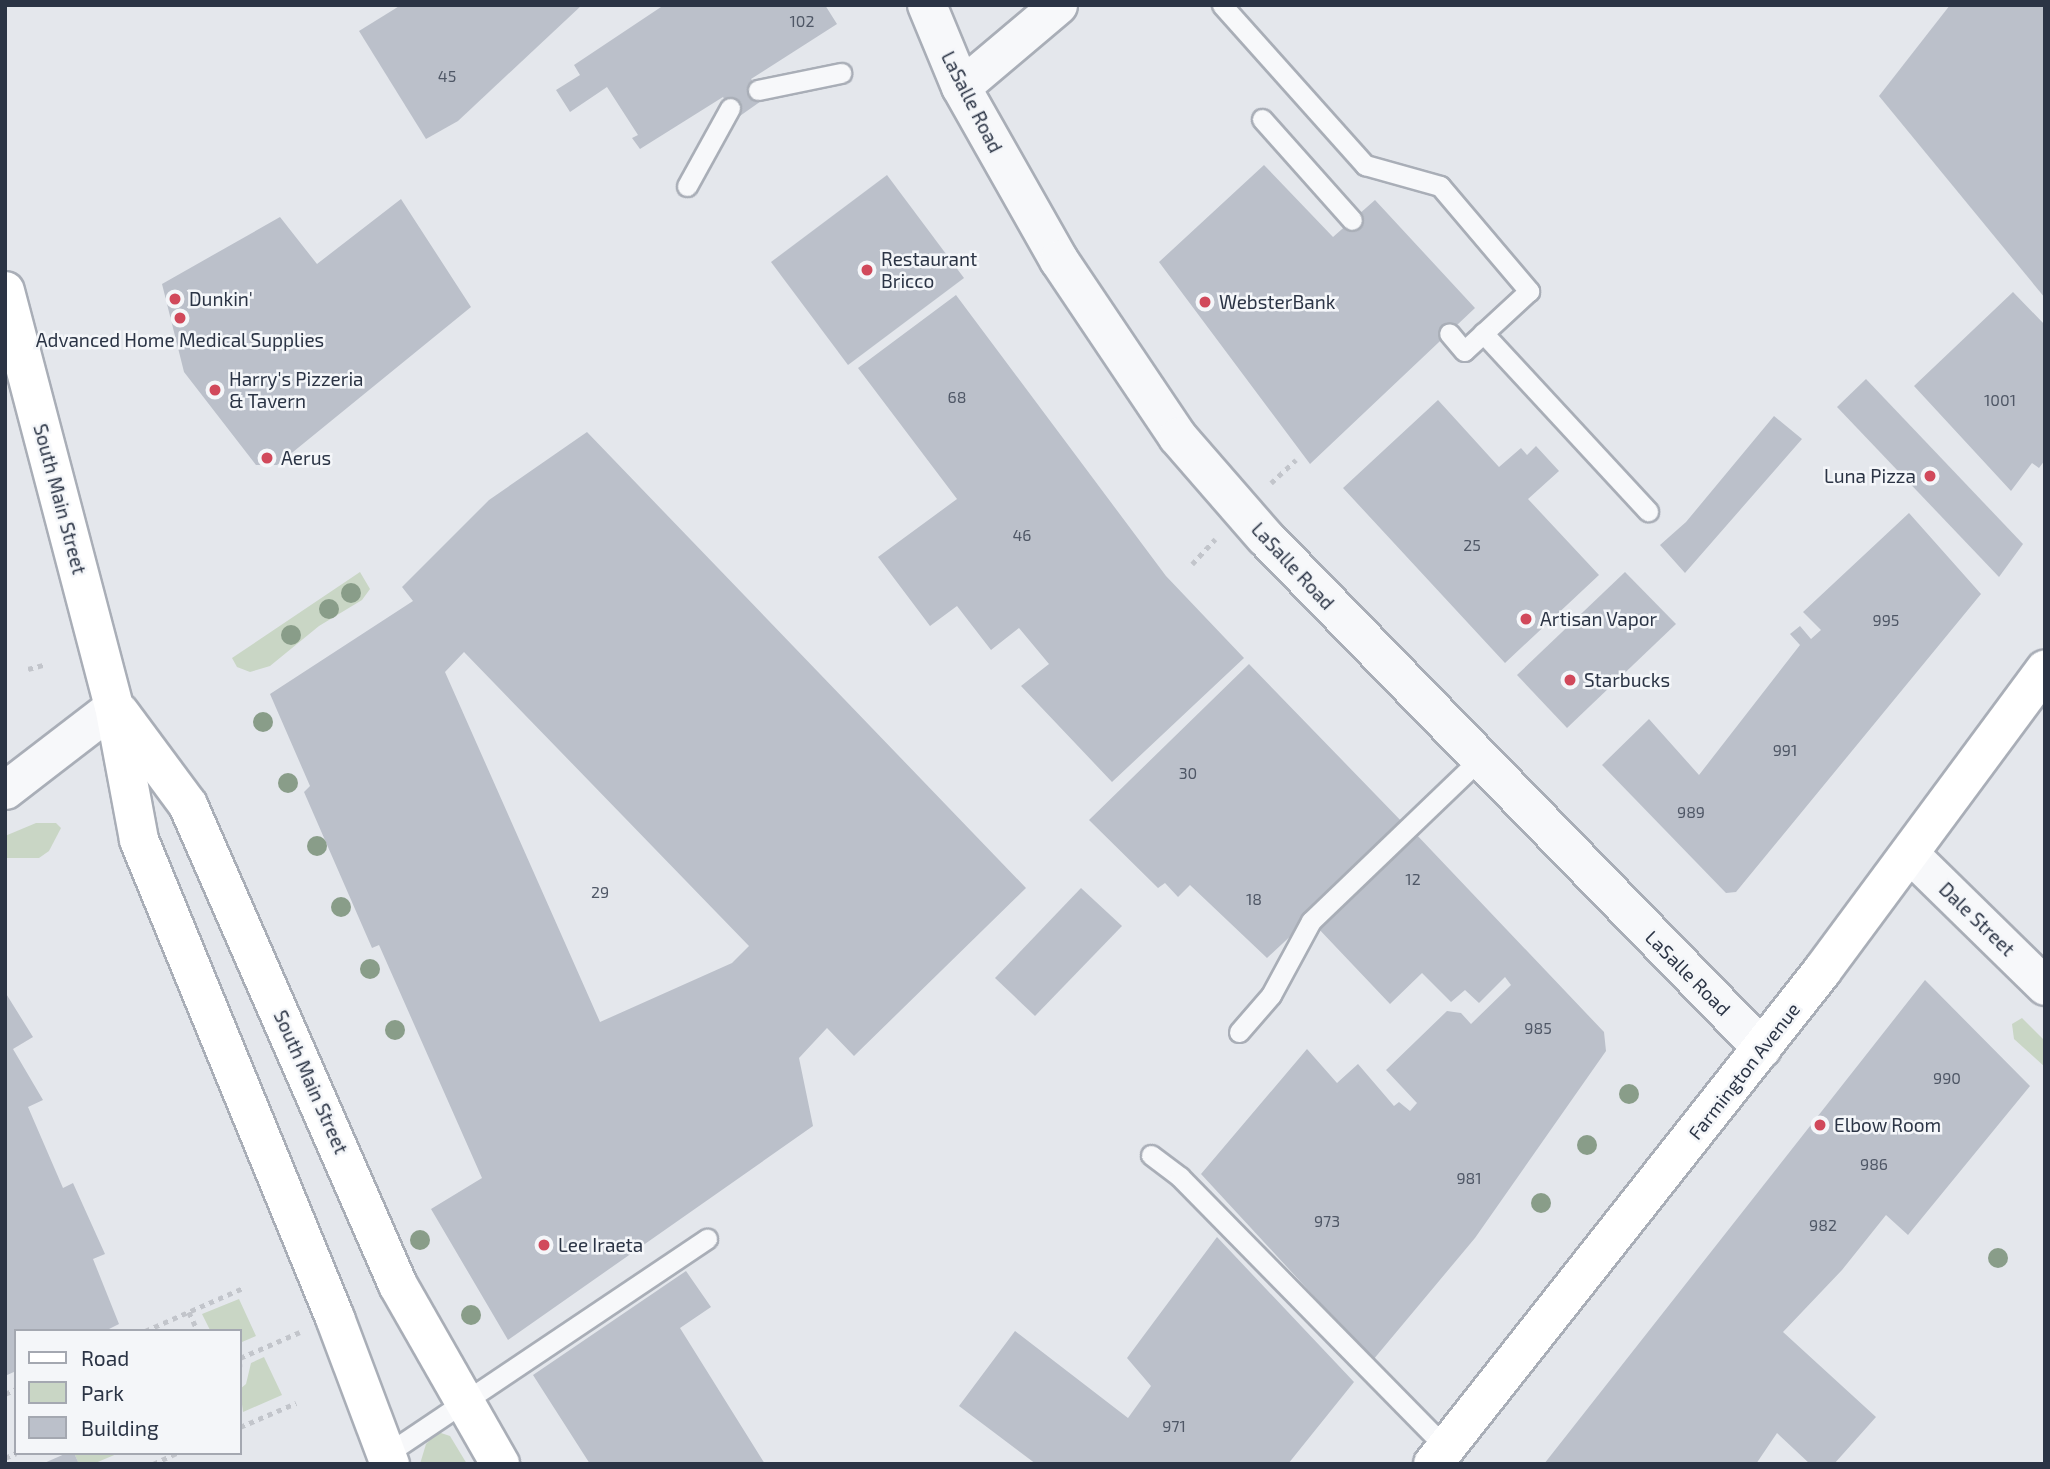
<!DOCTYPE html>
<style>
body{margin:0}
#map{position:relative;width:2050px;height:1469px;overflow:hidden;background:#e4e7ec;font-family:"Exo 2",sans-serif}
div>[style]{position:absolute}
.green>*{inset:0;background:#c9d6c5}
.building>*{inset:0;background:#bbc0ca}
.path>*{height:4.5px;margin-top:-2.25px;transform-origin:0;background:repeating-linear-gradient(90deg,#c2c5cb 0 5px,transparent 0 10px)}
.roads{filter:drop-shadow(2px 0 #a9aeb7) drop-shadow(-2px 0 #a9aeb7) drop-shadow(0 2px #a9aeb7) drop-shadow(0 -2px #a9aeb7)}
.service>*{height:19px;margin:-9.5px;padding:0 9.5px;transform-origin:9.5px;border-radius:9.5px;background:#f7f8fa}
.minor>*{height:37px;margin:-18.5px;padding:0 18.5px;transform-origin:18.5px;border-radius:18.5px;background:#f7f8fa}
.tertiary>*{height:38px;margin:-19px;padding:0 19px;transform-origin:19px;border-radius:19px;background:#f7f8fa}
.primary>*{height:38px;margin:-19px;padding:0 19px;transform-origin:19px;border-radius:19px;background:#fff}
.trees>*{width:20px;height:20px;margin:-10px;border-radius:50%;background:#899d89}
.dots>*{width:19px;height:19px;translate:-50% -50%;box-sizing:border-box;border:4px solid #f4f6f9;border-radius:50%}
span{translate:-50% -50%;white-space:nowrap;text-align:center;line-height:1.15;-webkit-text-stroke:5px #f4f6f9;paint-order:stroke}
.number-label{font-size:16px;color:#4f5766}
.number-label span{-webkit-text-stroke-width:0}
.street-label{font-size:19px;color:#2b3445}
.poi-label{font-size:19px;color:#2b3445}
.left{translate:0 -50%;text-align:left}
.right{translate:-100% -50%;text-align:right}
.frame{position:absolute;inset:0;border:7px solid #2b3445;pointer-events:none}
.legend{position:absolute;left:14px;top:1329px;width:228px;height:126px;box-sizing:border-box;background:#f4f6f9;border:2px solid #a4a8b1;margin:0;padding:9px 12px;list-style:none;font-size:21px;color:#2b3445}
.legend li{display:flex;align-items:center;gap:14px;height:35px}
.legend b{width:35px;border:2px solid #a4a8b1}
</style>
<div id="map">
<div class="green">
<div style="clip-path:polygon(360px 572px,370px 589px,362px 600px,319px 626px,270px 666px,250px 672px,237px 667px,232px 658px)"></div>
<div style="clip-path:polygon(36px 823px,56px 823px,61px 828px,49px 851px,39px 858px,5px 858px,5px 836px)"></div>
<div style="clip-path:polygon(2022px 1018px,2045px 1041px,2045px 1067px,2014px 1039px,2012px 1024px)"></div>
<div style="clip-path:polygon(239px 1299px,256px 1336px,242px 1342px,240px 1331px,210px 1330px,202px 1314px)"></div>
<div style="clip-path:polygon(264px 1357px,282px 1395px,243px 1412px,240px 1389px,246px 1384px,251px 1363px)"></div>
<div style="clip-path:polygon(438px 1432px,450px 1436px,467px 1464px,420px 1464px,426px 1444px)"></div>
<div style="clip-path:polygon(74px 1453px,119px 1453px,93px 1464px,79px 1464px)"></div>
</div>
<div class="building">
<div style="clip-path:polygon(401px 5px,582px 5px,458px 121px,426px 139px,359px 31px)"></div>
<div style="clip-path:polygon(664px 5px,825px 5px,837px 24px,751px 79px,764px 99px,737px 118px,723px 97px,640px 149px,632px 138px,638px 135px,607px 87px,570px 112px,556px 90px,580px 75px,574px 65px)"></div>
<div style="clip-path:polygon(1950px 5px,2045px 5px,2045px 298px,1879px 96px)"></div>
<div style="clip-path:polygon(1264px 165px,1333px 237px,1375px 200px,1475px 308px,1310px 464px,1159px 262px)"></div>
<div style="clip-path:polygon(887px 175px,964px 278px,848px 365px,771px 262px)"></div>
<div style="clip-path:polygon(401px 199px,471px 307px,277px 465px,256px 465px,184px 372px,162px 284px,280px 217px,317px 264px)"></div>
<div style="clip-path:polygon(2013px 292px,2045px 325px,2045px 460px,2039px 468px,2032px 463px,2011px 491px,1914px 386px)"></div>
<div style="clip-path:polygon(956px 295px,1166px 576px,1244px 658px,1112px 782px,1021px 686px,1049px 664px,1019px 628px,991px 650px,957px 606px,930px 626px,878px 557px,957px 499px,858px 368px)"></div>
<div style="clip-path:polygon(1866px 379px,2023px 544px,1999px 577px,1837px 407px)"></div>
<div style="clip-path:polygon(1438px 400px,1499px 467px,1521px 448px,1527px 455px,1536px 446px,1559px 471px,1528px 499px,1599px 575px,1505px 663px,1343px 488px)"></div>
<div style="clip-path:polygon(1774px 416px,1802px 439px,1685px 573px,1660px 545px,1686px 522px)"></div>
<div style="clip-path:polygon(evenodd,587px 432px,1026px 888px,854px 1056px,827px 1028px,799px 1058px,813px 1126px,508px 1340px,431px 1209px,482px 1178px,379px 945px,372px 948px,304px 792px,310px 786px,270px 694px,413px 601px,402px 587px,489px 500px,587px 432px,464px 652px,749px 946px,732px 963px,600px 1022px,445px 672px,464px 652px)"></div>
<div style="clip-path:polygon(1909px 513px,1981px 594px,1736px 892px,1726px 893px,1602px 765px,1649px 719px,1699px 775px,1800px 645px,1790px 634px,1800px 626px,1811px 639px,1821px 630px,1803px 612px)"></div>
<div style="clip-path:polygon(1625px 572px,1676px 624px,1567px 728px,1517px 675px)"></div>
<div style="clip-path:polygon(1249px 664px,1407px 827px,1267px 958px,1190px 885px,1178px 897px,1165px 883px,1158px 888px,1089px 820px)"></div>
<div style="clip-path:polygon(1414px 832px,1604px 1032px,1606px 1051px,1475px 1238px,1373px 1360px,1201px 1174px,1307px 1049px,1337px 1083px,1358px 1064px,1394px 1106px,1399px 1102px,1410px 1111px,1417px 1103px,1386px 1070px,1447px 1011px,1461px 1013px,1471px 1024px,1511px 985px,1505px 977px,1479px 1003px,1465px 990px,1451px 1002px,1422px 973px,1390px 1004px,1316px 926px)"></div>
<div style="clip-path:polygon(1081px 888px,1122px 926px,1035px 1016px,995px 978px)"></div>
<div style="clip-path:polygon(1925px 980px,2030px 1086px,1908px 1235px,1886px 1215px,1842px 1270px,1783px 1332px,1876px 1417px,1834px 1464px,1810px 1464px,1777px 1433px,1756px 1464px,1544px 1464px)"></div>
<div style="clip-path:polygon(5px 992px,33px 1037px,13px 1049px,43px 1100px,28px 1107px,63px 1188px,73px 1183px,105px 1254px,93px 1259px,119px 1324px,105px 1331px,16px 1331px,16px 1371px,5px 1376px)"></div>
<div style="clip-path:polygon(1217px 1237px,1354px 1382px,1288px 1464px,1036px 1464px,959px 1406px,1015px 1331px,1128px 1418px,1151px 1386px,1127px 1358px)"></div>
<div style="clip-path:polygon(686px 1271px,711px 1307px,680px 1328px,765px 1464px,590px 1464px,533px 1375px)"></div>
<div style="clip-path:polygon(67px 1453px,74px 1453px,79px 1464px,42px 1464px)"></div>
</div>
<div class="path">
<div style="left:1271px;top:483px;width:34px;rotate:-43deg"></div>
<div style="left:1192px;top:564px;width:34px;rotate:-47deg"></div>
<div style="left:28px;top:669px;width:16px;rotate:-15deg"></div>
<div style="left:189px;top:1312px;width:21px;rotate:65deg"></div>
<div style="left:145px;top:1331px;width:107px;rotate:-23.7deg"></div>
<div style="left:240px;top:1358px;width:65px;rotate:-23.4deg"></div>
<div style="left:240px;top:1364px;width:3px;rotate:90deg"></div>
<div style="left:5px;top:1394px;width:12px;rotate:-24deg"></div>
<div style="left:240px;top:1427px;width:61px;rotate:-23.2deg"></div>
<div style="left:5px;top:1458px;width:12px;rotate:-24deg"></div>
<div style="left:153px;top:1464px;width:26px;rotate:-25deg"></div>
</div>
<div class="roads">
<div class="service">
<div style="left:1222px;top:5px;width:215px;rotate:48.2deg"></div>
<div style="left:1365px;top:165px;width:78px;rotate:15.6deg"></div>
<div style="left:1440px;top:186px;width:138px;rotate:49.7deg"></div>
<div style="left:1529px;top:291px;width:88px;rotate:137.3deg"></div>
<div style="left:1464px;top:351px;width:23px;rotate:-130deg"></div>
<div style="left:758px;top:90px;width:85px;rotate:-11.6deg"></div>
<div style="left:1262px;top:119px;width:135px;rotate:48.3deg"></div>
<div style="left:687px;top:186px;width:89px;rotate:-61.1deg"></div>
<div style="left:1483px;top:333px;width:243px;rotate:47.2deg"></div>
<div style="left:1239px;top:1032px;width:49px;rotate:-49.1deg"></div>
<div style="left:1271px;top:995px;width:84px;rotate:-61.6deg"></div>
<div style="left:1311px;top:921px;width:233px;rotate:-43.8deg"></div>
<div style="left:1151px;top:1155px;width:36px;rotate:37deg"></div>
<div style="left:1180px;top:1177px;width:380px;rotate:45.5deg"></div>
<div style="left:385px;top:1455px;width:388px;rotate:-33.9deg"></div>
</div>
<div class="minor">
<div style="left:961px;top:87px;width:127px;rotate:-40.2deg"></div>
<div style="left:5px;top:790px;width:138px;rotate:-37.6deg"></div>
<div style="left:1909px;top:853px;width:190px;rotate:44.4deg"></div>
</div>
<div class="tertiary">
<div style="left:927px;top:5px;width:89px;rotate:67.5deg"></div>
<div style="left:961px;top:87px;width:199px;rotate:60.5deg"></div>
<div style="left:1059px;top:260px;width:213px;rotate:56.1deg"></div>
<div style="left:1178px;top:437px;width:133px;rotate:49deg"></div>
<div style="left:1265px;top:537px;width:713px;rotate:45.8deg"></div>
</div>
<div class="primary">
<div style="left:5px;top:291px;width:429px;rotate:75.3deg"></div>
<div style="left:114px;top:706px;width:136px;rotate:79.4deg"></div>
<div style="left:139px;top:840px;width:517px;rotate:67.7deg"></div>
<div style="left:335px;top:1318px;width:156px;rotate:69.4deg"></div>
<div style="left:120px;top:713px;width:114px;rotate:53.5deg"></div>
<div style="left:188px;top:805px;width:524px;rotate:66.37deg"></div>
<div style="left:398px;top:1285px;width:206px;rotate:60.3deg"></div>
<div style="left:1433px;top:1464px;width:628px;rotate:-51.72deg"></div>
<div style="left:1822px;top:971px;width:375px;rotate:-53.5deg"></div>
</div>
</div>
<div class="trees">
<div style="left:351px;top:593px"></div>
<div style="left:329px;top:609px"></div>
<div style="left:291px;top:635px"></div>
<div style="left:263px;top:722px"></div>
<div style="left:288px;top:783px"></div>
<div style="left:317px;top:846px"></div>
<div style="left:341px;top:907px"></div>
<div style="left:370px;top:969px"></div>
<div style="left:395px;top:1030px"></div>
<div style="left:1629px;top:1094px"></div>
<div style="left:1587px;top:1145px"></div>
<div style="left:1541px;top:1203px"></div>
<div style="left:420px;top:1240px"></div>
<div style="left:1998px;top:1258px"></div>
<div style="left:471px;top:1315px"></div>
</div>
<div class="dots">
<div style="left:867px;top:270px;background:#d1495b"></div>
<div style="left:175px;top:299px;background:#d1495b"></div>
<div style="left:1205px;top:302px;background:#d1495b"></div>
<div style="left:180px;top:318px;background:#d1495b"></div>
<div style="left:215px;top:390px;background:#d1495b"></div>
<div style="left:267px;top:458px;background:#d1495b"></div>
<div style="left:1930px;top:476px;background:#d1495b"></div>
<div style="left:1526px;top:619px;background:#d1495b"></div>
<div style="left:1570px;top:680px;background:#d1495b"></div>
<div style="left:1820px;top:1125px;background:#d1495b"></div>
<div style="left:544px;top:1245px;background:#d1495b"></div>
</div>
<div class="number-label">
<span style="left:802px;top:21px">102</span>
<span style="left:447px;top:76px">45</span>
<span style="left:957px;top:397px">68</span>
<span style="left:2000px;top:400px">1001</span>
<span style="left:1022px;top:535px">46</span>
<span style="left:1472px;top:545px">25</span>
<span style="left:1886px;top:620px">995</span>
<span style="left:1785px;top:750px">991</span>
<span style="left:1188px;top:773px">30</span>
<span style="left:1691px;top:812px">989</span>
<span style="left:1413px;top:879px">12</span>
<span style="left:600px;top:892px">29</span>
<span style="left:1254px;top:899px">18</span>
<span style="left:1538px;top:1028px">985</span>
<span style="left:1947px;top:1078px">990</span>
<span style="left:1874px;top:1164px">986</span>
<span style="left:1469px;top:1178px">981</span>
<span style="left:1327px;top:1221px">973</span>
<span style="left:1823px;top:1225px">982</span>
<span style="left:1174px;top:1426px">971</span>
</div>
<div class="street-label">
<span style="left:972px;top:102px;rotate:63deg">LaSalle Road</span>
<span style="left:60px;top:499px;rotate:75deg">South Main Street</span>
<span style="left:1293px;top:566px;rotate:47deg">LaSalle Road</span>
<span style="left:1977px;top:919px;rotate:44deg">Dale Street</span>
<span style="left:1688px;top:973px;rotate:45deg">LaSalle Road</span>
<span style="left:1744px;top:1071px;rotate:-52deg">Farmington Avenue</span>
<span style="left:311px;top:1082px;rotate:66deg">South Main Street</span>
</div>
<div class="poi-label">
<span class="left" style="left:881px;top:270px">Restaurant<br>Bricco</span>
<span class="left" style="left:189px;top:299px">Dunkin'</span>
<span class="left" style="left:1219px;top:302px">WebsterBank</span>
<span style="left:180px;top:340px">Advanced Home Medical Supplies</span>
<span class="left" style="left:229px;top:390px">Harry's Pizzeria<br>&amp; Tavern</span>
<span class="left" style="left:281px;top:458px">Aerus</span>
<span class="right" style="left:1916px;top:476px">Luna Pizza</span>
<span class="left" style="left:1540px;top:619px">Artisan Vapor</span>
<span class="left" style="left:1584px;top:680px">Starbucks</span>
<span class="left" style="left:1834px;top:1125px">Elbow Room</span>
<span class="left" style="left:558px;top:1245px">Lee Iraeta</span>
</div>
<div class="frame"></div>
<ul class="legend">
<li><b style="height:9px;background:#fff"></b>Road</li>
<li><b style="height:19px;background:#c9d6c5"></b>Park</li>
<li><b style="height:19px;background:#bbc0ca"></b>Building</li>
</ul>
</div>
